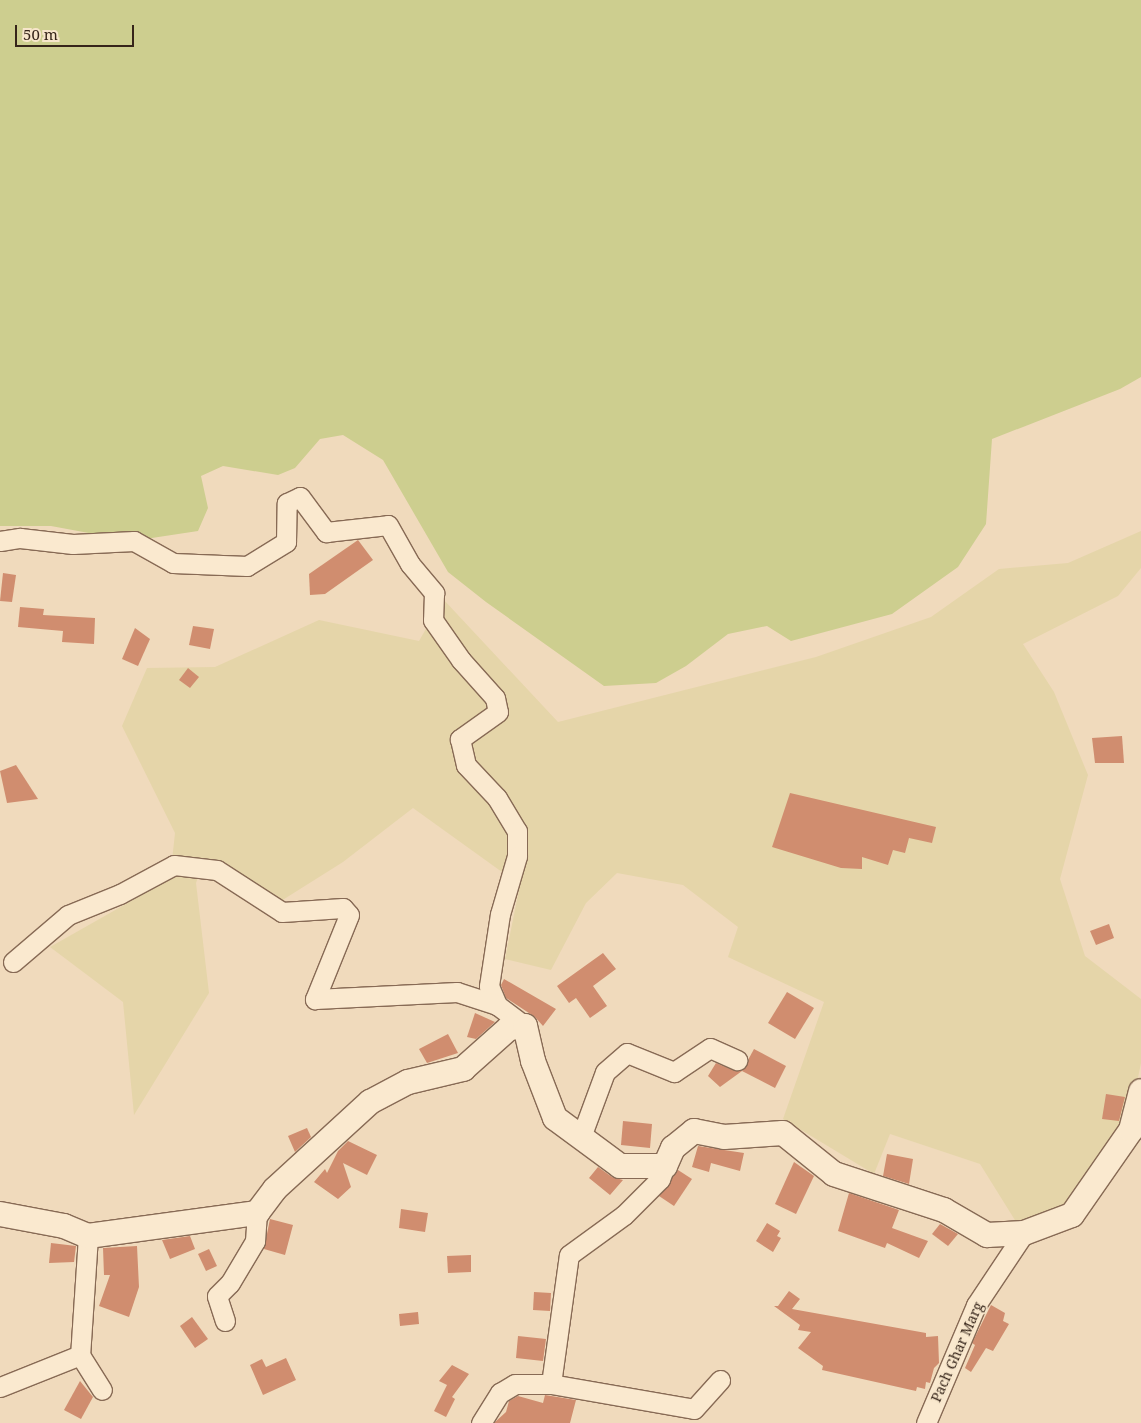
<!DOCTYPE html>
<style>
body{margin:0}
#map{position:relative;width:1141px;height:1423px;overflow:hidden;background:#f0dabc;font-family:"Noto Serif",serif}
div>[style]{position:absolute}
.farmland>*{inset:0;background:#e5d5a9}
.green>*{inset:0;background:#cdce8f}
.building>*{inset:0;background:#d08d6f}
.roads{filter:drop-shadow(1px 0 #876a55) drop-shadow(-1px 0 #876a55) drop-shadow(0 1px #876a55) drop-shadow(0 -1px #876a55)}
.minor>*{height:19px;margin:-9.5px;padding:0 9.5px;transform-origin:9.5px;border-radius:9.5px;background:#fae9cf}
.tertiary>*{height:24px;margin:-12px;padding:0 12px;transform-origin:12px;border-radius:12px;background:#fae9cf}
span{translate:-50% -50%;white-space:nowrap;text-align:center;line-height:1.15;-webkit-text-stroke:4px #f7e6cb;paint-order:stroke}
.street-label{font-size:14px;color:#36251a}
.scale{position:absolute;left:15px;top:25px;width:119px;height:22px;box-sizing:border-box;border:2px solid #36251a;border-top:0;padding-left:6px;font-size:15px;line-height:18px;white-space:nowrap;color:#36251a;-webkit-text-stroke:4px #f7e6cb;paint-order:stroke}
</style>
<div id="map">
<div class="farmland">
<div style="clip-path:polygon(1141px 531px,1141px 568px,1118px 596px,1023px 644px,1054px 692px,1088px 775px,1060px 879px,1085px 956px,1141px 999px,1141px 1063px,1126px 1136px,1067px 1204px,1018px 1225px,980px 1164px,890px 1134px,874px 1174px,783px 1119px,824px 1002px,728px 957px,738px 927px,683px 885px,617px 873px,586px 903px,551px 970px,505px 959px,520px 885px,413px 808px,343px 862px,281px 901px,204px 859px,196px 883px,209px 993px,134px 1115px,123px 1002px,50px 947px,170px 879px,175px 833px,122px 726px,147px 668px,215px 667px,319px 620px,419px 641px,443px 599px,558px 722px,816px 657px,931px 617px,999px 569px,1068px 563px)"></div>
</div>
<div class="green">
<div style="clip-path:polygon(0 0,1141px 0,1141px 377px,1120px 389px,992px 439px,986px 524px,958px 567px,892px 614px,791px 641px,767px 626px,728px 634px,686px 666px,656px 683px,604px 686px,486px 602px,448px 572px,383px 460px,343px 435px,320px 439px,295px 468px,278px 475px,223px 466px,201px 476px,208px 508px,198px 531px,132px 541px,51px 526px,0 526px)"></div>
</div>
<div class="building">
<div style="clip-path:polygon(358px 540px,373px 560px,325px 594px,310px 595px,309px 574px)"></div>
<div style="clip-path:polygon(3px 573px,16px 575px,12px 602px,0 601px)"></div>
<div style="clip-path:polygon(20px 607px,44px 609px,43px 615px,95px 618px,94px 644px,62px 642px,63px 631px,18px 627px)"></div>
<div style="clip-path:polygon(193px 626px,214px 629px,210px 649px,189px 645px)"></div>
<div style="clip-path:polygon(135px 628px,150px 639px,138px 666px,122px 659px)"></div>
<div style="clip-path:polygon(188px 668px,199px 677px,190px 688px,179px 680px)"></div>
<div style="clip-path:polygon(1122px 736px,1124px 763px,1095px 763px,1092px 738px)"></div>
<div style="clip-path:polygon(16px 765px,38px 799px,7px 803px,0 771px)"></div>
<div style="clip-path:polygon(790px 793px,936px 827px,932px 843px,909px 838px,905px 853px,893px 850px,888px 865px,862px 857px,862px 869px,841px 868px,772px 847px)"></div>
<div style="clip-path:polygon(1109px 924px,1114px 938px,1096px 945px,1090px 931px)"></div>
<div style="clip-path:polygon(603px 953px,616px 969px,593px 986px,607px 1006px,590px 1018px,576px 998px,569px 1003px,557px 986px)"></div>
<div style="clip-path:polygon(504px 979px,556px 1009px,543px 1026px,535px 1017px,506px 998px,501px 985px)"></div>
<div style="clip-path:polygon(787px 992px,814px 1008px,795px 1039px,768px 1023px)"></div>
<div style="clip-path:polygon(475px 1013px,495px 1022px,476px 1039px,467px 1037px)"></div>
<div style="clip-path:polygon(448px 1034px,458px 1053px,427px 1063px,419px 1049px)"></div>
<div style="clip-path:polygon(754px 1049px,786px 1066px,775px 1088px,742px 1071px)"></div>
<div style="clip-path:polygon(716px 1063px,733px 1070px,742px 1071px,720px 1087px,708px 1076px)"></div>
<div style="clip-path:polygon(1106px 1094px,1125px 1097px,1119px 1121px,1102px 1119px)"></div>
<div style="clip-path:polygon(623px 1121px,652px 1124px,650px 1148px,621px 1145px)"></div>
<div style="clip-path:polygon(307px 1128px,311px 1137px,295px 1152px,288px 1136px)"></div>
<div style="clip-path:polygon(348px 1141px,377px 1155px,367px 1175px,343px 1163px,351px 1187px,338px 1199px,314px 1182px,325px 1169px,327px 1173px,338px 1151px)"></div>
<div style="clip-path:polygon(698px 1146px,744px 1153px,740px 1171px,711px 1163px,709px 1172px,692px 1167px)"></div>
<div style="clip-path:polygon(887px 1154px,913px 1159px,909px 1184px,883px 1176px)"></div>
<div style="clip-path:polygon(794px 1162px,814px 1176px,796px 1214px,775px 1204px)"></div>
<div style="clip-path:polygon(598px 1167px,612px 1177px,623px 1180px,610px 1195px,589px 1178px)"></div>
<div style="clip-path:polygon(678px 1170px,692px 1179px,674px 1206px,659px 1196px)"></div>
<div style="clip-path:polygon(849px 1193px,899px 1210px,892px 1228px,928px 1241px,919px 1258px,887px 1243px,885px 1248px,838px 1231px)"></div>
<div style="clip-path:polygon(401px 1209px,428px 1213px,425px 1232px,399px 1228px)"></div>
<div style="clip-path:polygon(270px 1219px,293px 1225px,285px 1255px,264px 1249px)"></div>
<div style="clip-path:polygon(767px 1223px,780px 1231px,777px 1236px,781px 1238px,773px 1252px,756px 1241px)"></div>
<div style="clip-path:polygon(940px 1224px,958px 1234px,948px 1246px,932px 1234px)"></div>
<div style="clip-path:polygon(190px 1236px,195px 1249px,170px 1259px,162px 1240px)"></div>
<div style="clip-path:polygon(51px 1243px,76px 1246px,74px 1262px,49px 1263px)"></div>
<div style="clip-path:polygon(137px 1246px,139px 1287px,129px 1317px,99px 1306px,110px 1275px,104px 1275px,103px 1248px)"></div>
<div style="clip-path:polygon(209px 1249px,217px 1266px,206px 1271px,198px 1254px)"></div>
<div style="clip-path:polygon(471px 1255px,471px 1272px,448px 1273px,447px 1256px)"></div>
<div style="clip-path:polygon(789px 1291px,800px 1299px,792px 1309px,926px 1333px,926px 1337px,938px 1336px,939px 1363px,934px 1368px,930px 1383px,926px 1382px,925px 1389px,917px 1387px,916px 1391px,822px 1370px,823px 1366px,798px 1348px,811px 1332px,798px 1330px,800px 1325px,774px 1306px,778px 1306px)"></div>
<div style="clip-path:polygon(534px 1292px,551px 1293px,550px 1311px,533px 1310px)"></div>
<div style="clip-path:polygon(991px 1305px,1005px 1313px,1003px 1321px,1009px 1324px,993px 1351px,986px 1348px,971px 1372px,965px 1368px,975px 1345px,972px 1343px)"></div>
<div style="clip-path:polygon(418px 1312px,419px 1324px,400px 1326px,399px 1314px)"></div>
<div style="clip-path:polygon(192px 1317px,208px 1339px,195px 1348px,180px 1326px)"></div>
<div style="clip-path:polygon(518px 1336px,546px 1339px,543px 1361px,516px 1358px)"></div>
<div style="clip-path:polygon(286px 1358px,296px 1380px,263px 1395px,250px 1365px,262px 1359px,266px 1367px)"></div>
<div style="clip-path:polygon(452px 1365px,469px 1374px,452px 1397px,455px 1399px,446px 1417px,434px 1411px,447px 1385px,439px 1381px)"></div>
<div style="clip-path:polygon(80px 1381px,93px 1397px,81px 1419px,64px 1410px)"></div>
<div style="clip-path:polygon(545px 1395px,576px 1400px,570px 1423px,494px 1423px,506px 1412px,509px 1401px,518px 1396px,543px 1403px)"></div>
</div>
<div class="roads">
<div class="minor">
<div style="left:0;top:541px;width:20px;rotate:-9deg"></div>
<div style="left:20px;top:538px;width:53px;rotate:6.5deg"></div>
<div style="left:73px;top:544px;width:61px;rotate:-2.8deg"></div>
<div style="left:134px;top:541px;width:45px;rotate:29.4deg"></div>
<div style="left:173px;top:563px;width:74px;rotate:2.3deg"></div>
<div style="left:247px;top:566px;width:46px;rotate:-31.6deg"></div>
<div style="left:286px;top:542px;width:39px;rotate:-89deg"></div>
<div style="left:287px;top:503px;width:14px;rotate:-25deg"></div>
<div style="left:300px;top:497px;width:44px;rotate:53.4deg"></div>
<div style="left:326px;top:532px;width:62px;rotate:-6.4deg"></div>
<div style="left:388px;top:525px;width:45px;rotate:60.6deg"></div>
<div style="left:410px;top:564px;width:38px;rotate:50deg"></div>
<div style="left:434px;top:593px;width:27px;rotate:92deg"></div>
<div style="left:433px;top:620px;width:49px;rotate:55deg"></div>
<div style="left:461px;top:660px;width:51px;rotate:48.2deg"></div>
<div style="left:495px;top:698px;width:14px;rotate:78deg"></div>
<div style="left:498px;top:712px;width:47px;rotate:144.6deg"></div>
<div style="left:460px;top:739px;width:27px;rotate:77deg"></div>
<div style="left:466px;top:765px;width:45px;rotate:46.8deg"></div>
<div style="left:497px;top:798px;width:39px;rotate:59deg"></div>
<div style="left:517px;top:831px;width:25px;rotate:90deg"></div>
<div style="left:517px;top:856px;width:60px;rotate:106.3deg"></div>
<div style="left:500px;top:914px;width:73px;rotate:98.7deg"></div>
<div style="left:489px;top:986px;width:21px;rotate:67deg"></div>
<div style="left:497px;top:1005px;width:35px;rotate:37deg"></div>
<div style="left:13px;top:962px;width:72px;rotate:-40.5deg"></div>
<div style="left:68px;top:915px;width:56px;rotate:-22deg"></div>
<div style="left:120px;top:894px;width:61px;rotate:-28.2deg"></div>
<div style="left:174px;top:865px;width:43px;rotate:6.6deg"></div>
<div style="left:217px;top:870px;width:77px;rotate:32.9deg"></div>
<div style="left:282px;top:912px;width:61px;rotate:-3.8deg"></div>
<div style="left:343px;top:908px;width:9px;rotate:49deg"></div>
<div style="left:349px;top:915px;width:91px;rotate:112deg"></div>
<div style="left:315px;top:999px;width:142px;rotate:-2.8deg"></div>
<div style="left:457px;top:992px;width:42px;rotate:18deg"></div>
<div style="left:581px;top:1137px;width:69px;rotate:-69.7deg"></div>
<div style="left:605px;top:1072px;width:29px;rotate:-41deg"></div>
<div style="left:627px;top:1053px;width:51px;rotate:22deg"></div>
<div style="left:674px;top:1072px;width:43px;rotate:-33.7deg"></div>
<div style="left:710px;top:1048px;width:30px;rotate:24deg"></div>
<div style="left:88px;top:1236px;width:119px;rotate:93.8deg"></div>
<div style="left:80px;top:1355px;width:41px;rotate:57.8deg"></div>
<div style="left:225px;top:1321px;width:26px;rotate:-108deg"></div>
<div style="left:217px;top:1296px;width:18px;rotate:-45deg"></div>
<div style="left:230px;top:1283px;width:49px;rotate:-59.2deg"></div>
<div style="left:255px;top:1241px;width:28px;rotate:-86deg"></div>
<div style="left:551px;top:1384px;width:145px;rotate:9.9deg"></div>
<div style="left:694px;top:1409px;width:39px;rotate:-48deg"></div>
<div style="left:0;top:1387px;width:86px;rotate:-21.8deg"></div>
<div style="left:481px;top:1423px;width:36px;rotate:-58deg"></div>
<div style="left:500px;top:1393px;width:17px;rotate:-31deg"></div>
<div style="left:515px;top:1384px;width:36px"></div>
<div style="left:551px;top:1384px;width:130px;rotate:-82.1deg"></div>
<div style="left:569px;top:1255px;width:68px;rotate:-36deg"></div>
<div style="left:624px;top:1215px;width:51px;rotate:-45deg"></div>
<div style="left:660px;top:1179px;width:14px;rotate:-69deg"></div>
<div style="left:926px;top:1423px;width:128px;rotate:-67deg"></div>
<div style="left:976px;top:1305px;width:87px;rotate:-56.3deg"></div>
</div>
<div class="tertiary">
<div style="left:0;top:1214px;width:65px;rotate:10.6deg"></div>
<div style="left:64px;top:1226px;width:26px;rotate:23deg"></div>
<div style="left:88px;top:1236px;width:171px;rotate:-7.8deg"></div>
<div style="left:257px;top:1213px;width:30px;rotate:-53deg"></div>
<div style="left:275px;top:1189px;width:129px;rotate:-42.5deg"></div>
<div style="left:370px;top:1102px;width:43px;rotate:-27.8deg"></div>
<div style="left:408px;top:1082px;width:57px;rotate:-13.3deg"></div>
<div style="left:463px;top:1069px;width:62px;rotate:-41.7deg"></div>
<div style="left:509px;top:1028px;width:16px;rotate:-7deg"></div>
<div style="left:525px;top:1026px;width:36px;rotate:77deg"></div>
<div style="left:533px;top:1061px;width:61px;rotate:68.9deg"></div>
<div style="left:555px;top:1118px;width:81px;rotate:36.4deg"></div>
<div style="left:620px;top:1166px;width:45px"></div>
<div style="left:665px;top:1166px;width:20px;rotate:-66deg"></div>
<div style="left:673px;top:1148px;width:27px;rotate:-39deg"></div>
<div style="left:694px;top:1131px;width:31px;rotate:11deg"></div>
<div style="left:724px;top:1137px;width:59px;rotate:-3.9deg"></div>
<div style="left:783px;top:1133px;width:65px;rotate:38.8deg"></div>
<div style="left:834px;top:1174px;width:116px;rotate:18.1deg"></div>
<div style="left:944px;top:1210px;width:50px;rotate:30.2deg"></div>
<div style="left:987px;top:1235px;width:37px;rotate:-3deg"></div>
<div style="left:1024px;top:1233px;width:51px;rotate:-20.6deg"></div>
<div style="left:1072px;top:1215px;width:103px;rotate:-55.2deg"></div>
<div style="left:1131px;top:1130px;width:40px;rotate:-75.6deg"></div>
</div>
</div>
<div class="street-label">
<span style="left:957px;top:1352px;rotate:-66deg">Pach Ghar Marg</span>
</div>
<div class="scale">50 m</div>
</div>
